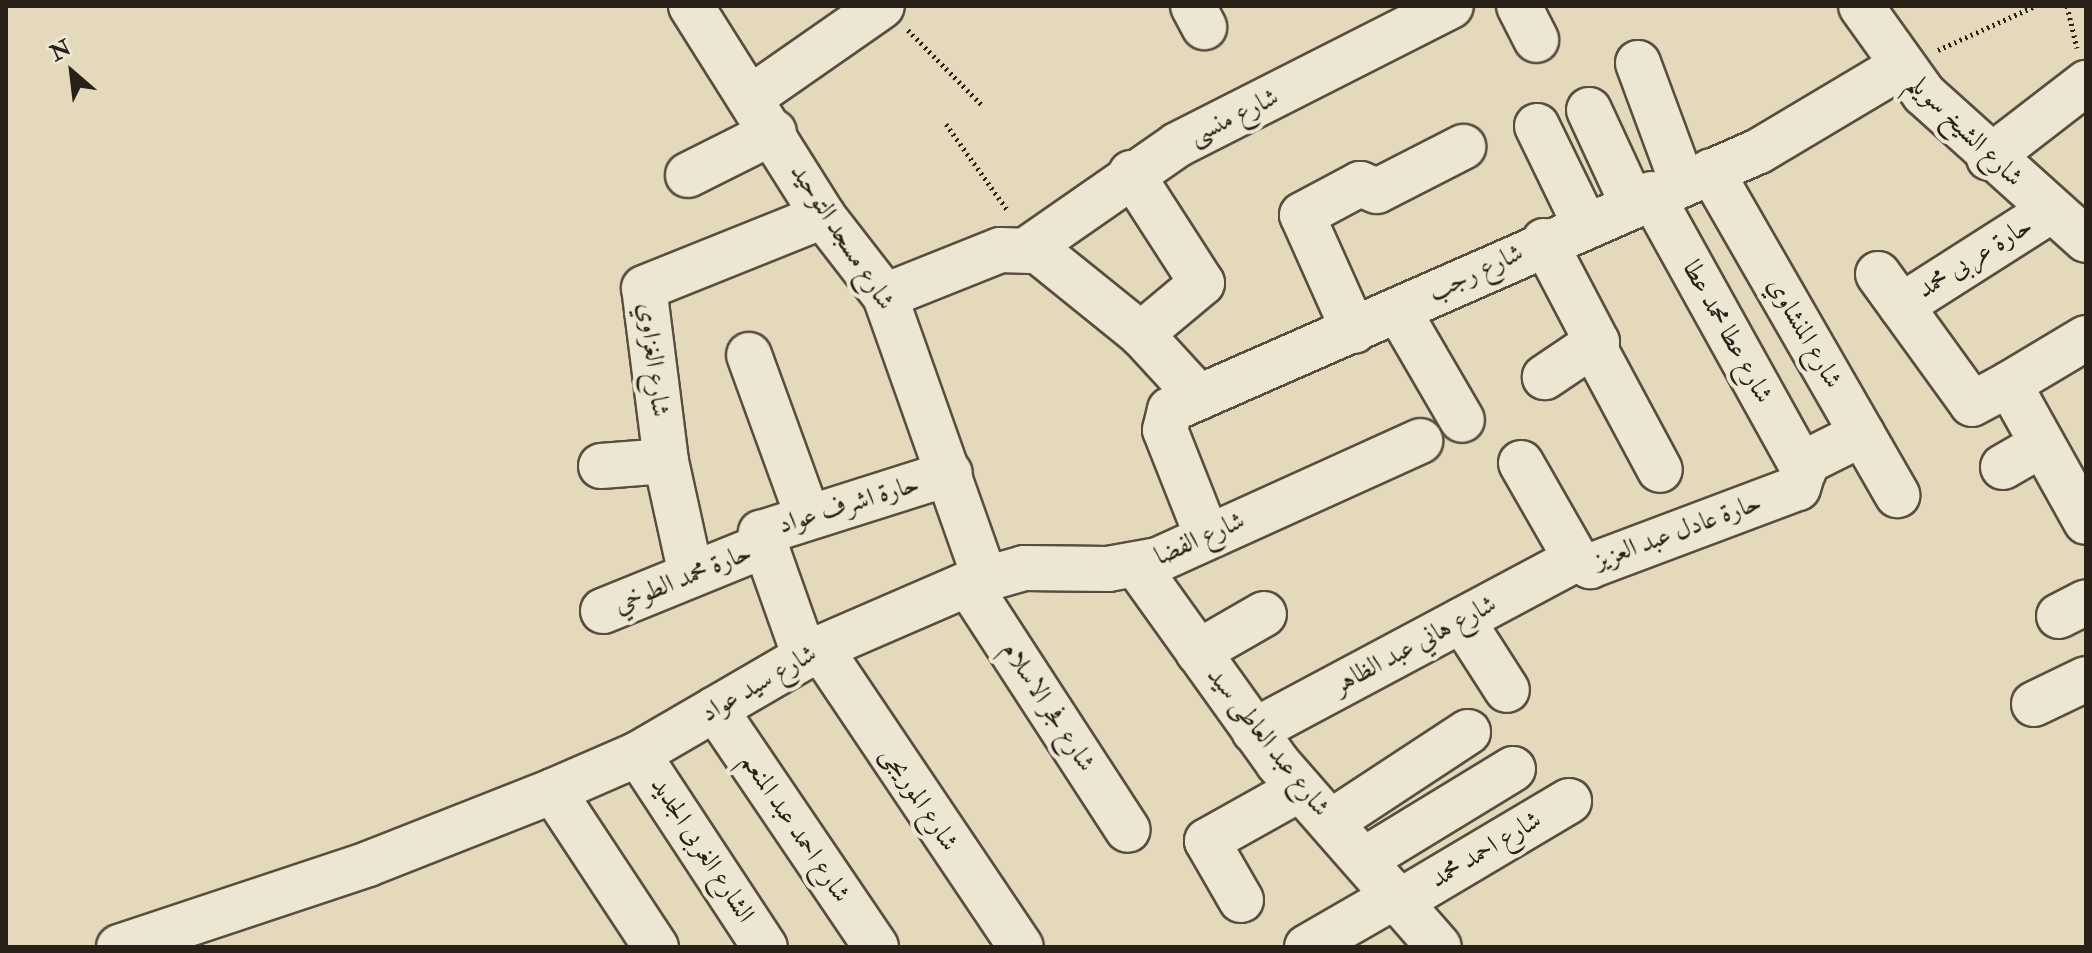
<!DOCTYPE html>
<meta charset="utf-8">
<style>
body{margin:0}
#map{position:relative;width:2092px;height:953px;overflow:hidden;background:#e4d9ba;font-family:"IM FELL Double Pica",Amiri,serif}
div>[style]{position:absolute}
.path>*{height:5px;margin-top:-2.5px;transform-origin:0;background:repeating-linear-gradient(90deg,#292018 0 2px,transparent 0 6px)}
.roads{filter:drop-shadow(2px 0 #584e40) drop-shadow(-2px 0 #584e40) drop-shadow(0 2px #584e40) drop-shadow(0 -2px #584e40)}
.minor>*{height:44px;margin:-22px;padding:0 22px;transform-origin:22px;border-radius:22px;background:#ede6d2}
span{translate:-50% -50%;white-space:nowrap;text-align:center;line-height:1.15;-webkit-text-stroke:8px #ede6d2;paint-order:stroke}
.street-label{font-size:26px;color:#292018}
.frame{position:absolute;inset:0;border:8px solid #292018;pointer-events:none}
.north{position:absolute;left:32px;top:32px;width:80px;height:80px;-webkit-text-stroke:6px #ede6d2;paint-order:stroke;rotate:332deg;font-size:22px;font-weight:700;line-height:32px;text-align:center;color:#292018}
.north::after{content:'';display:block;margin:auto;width:28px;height:36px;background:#292018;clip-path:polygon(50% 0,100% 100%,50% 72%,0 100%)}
</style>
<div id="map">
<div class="path">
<div style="left:2067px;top:6px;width:43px;rotate:76.6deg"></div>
<div style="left:908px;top:30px;width:107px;rotate:45.4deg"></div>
<div style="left:1938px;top:50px;width:107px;rotate:-24.4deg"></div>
<div style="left:946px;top:124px;width:107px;rotate:54.5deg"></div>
</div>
<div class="roads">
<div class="minor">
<div style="left:691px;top:6px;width:248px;rotate:57.8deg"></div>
<div style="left:823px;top:216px;width:101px;rotate:52.2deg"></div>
<div style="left:885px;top:296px;width:299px;rotate:70.5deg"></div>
<div style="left:1193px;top:6px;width:24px;rotate:62deg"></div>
<div style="left:1519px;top:6px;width:38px;rotate:63deg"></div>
<div style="left:1861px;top:6px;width:108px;rotate:54.4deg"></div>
<div style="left:1924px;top:94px;width:218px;rotate:42deg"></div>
<div style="left:1638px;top:63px;width:127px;rotate:69.7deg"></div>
<div style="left:753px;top:96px;width:157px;rotate:-34.9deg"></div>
<div style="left:1589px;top:110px;width:102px;rotate:65.2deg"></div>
<div style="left:1537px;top:126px;width:108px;rotate:64.1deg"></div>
<div style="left:1989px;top:158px;width:123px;rotate:-37.7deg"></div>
<div style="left:1711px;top:171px;width:374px;rotate:60.1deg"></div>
<div style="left:1131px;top:173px;width:131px;rotate:57.2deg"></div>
<div style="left:1202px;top:283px;width:80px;rotate:140.1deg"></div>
<div style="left:688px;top:175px;width:96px;rotate:-26.6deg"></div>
<div style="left:1651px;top:194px;width:316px;rotate:61deg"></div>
<div style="left:1544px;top:241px;width:114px;rotate:62.3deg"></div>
<div style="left:1597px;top:342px;width:63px;rotate:146.1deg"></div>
<div style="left:1029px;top:248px;width:180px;rotate:-34.8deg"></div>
<div style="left:1177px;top:145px;width:307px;rotate:-26.9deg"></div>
<div style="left:1878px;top:274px;width:160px;rotate:54.1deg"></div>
<div style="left:1972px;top:404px;width:42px;rotate:-28.4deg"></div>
<div style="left:885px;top:296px;width:124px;rotate:-21.8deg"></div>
<div style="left:1000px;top:250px;width:38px;rotate:2deg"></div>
<div style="left:1038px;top:251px;width:132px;rotate:38.9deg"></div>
<div style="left:1141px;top:334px;width:86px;rotate:47.4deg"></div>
<div style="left:1901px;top:306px;width:177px;rotate:-32.5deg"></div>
<div style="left:1398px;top:310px;width:127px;rotate:59.8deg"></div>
<div style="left:1354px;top:331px;width:127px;rotate:-114.1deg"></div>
<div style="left:1302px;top:215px;width:66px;rotate:-28.1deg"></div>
<div style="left:1360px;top:184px;width:18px;rotate:22deg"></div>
<div style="left:1377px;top:191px;width:97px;rotate:-27.1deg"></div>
<div style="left:2086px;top:338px;width:90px;rotate:149.1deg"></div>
<div style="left:2009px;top:384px;width:158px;rotate:60.8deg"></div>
<div style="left:1595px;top:349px;width:137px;rotate:61.8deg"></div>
<div style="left:749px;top:355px;width:172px;rotate:70deg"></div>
<div style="left:1521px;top:463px;width:111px;rotate:60.2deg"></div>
<div style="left:1576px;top:559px;width:16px;rotate:27deg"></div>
<div style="left:1590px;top:566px;width:222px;rotate:-20.6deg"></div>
<div style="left:1798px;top:488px;width:27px;rotate:-73deg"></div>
<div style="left:1806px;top:462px;width:63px;rotate:-26.6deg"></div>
<div style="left:601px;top:466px;width:65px;rotate:-4.4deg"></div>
<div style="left:2003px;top:467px;width:44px;rotate:-30.1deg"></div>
<div style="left:1207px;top:536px;width:114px;rotate:-111.6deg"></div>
<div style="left:1165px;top:430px;width:21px;rotate:-76deg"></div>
<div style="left:1170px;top:410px;width:643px;rotate:-23.74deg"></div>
<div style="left:1759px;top:151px;width:164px;rotate:-30.8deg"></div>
<div style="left:1137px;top:566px;width:242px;rotate:54.4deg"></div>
<div style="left:1278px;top:763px;width:244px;rotate:48.8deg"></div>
<div style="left:691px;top:575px;width:117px;rotate:-102.4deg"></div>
<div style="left:666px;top:461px;width:174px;rotate:-97.2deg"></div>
<div style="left:644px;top:288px;width:193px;rotate:-21.9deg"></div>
<div style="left:968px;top:584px;width:293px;rotate:57deg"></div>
<div style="left:603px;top:611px;width:173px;rotate:-22.1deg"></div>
<div style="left:2059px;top:616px;width:30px;rotate:-27deg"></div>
<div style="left:1462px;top:620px;width:83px;rotate:57.3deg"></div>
<div style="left:820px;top:648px;width:360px;rotate:56.1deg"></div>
<div style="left:1198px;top:652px;width:76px;rotate:-29.9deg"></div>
<div style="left:805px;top:657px;width:132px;rotate:-109.5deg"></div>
<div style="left:761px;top:533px;width:198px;rotate:-17.6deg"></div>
<div style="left:2034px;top:704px;width:58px;rotate:-25.7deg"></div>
<div style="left:715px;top:709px;width:287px;rotate:55.9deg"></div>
<div style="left:1254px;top:731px;width:365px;rotate:-28.1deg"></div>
<div style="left:638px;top:754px;width:231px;rotate:56.7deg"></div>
<div style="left:553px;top:791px;width:187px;rotate:56.6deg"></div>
<div style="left:1331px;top:822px;width:164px;rotate:-33.3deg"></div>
<div style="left:1367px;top:858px;width:171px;rotate:-31.4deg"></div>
<div style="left:1404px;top:899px;width:192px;rotate:-30.7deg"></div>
<div style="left:1241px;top:900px;width:68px;rotate:-120deg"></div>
<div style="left:1207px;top:841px;width:107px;rotate:-29.2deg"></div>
<div style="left:119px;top:947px;width:262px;rotate:-18.4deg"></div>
<div style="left:368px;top:864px;width:199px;rotate:-21.5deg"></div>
<div style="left:553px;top:791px;width:93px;rotate:-23.5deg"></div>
<div style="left:638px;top:754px;width:211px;rotate:-30.2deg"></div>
<div style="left:820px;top:648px;width:161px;rotate:-23.4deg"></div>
<div style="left:968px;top:584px;width:58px;rotate:-15.9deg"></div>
<div style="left:1024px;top:568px;width:84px;rotate:0.7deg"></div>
<div style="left:1108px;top:569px;width:51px;rotate:-10.2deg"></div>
<div style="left:1158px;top:560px;width:288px;rotate:-24.4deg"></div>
<div style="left:1307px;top:947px;width:106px;rotate:-29.9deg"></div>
</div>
</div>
<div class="street-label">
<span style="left:1234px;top:117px;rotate:-26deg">شارع منسى</span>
<span style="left:1965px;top:131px;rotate:44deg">شارع الشيخ سويلم</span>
<span style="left:842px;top:237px;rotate:57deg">شارع مسجد التوحيد</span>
<span style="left:1975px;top:258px;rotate:-32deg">حارة عربى محمد</span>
<span style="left:1476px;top:273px;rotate:-25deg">شارع رجب</span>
<span style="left:1727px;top:332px;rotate:61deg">شارع عطا محمد عطا</span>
<span style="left:1804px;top:333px;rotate:60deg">شارع المنشاوي</span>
<span style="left:653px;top:360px;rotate:83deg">شارع الغزاوي</span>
<span style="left:849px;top:505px;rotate:-17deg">حارة اشرف عواد</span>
<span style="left:1678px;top:532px;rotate:-20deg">حارة عادل عبد العزيز</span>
<span style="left:1200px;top:539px;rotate:-24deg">شارع الفضا</span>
<span style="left:683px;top:579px;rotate:-22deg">حارة محمد الطوخي</span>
<span style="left:1415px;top:645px;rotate:-28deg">شارع هاني عبد الظاهر</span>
<span style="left:759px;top:684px;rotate:-30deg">شارع سيد عواد</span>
<span style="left:1048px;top:707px;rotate:57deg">شارع فجر الاسلام</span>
<span style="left:1268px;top:742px;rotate:52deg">شارع عبد العاطى سيد</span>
<span style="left:919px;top:799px;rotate:57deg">شارع الموريجى</span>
<span style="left:795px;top:828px;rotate:56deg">شارع احمد عبد المنعم</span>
<span style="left:702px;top:850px;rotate:57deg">الشارع الغربى الجديد</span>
<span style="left:1486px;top:850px;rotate:-31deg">شارع احمد محمد</span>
</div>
<div class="frame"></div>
<div class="north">N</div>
</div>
